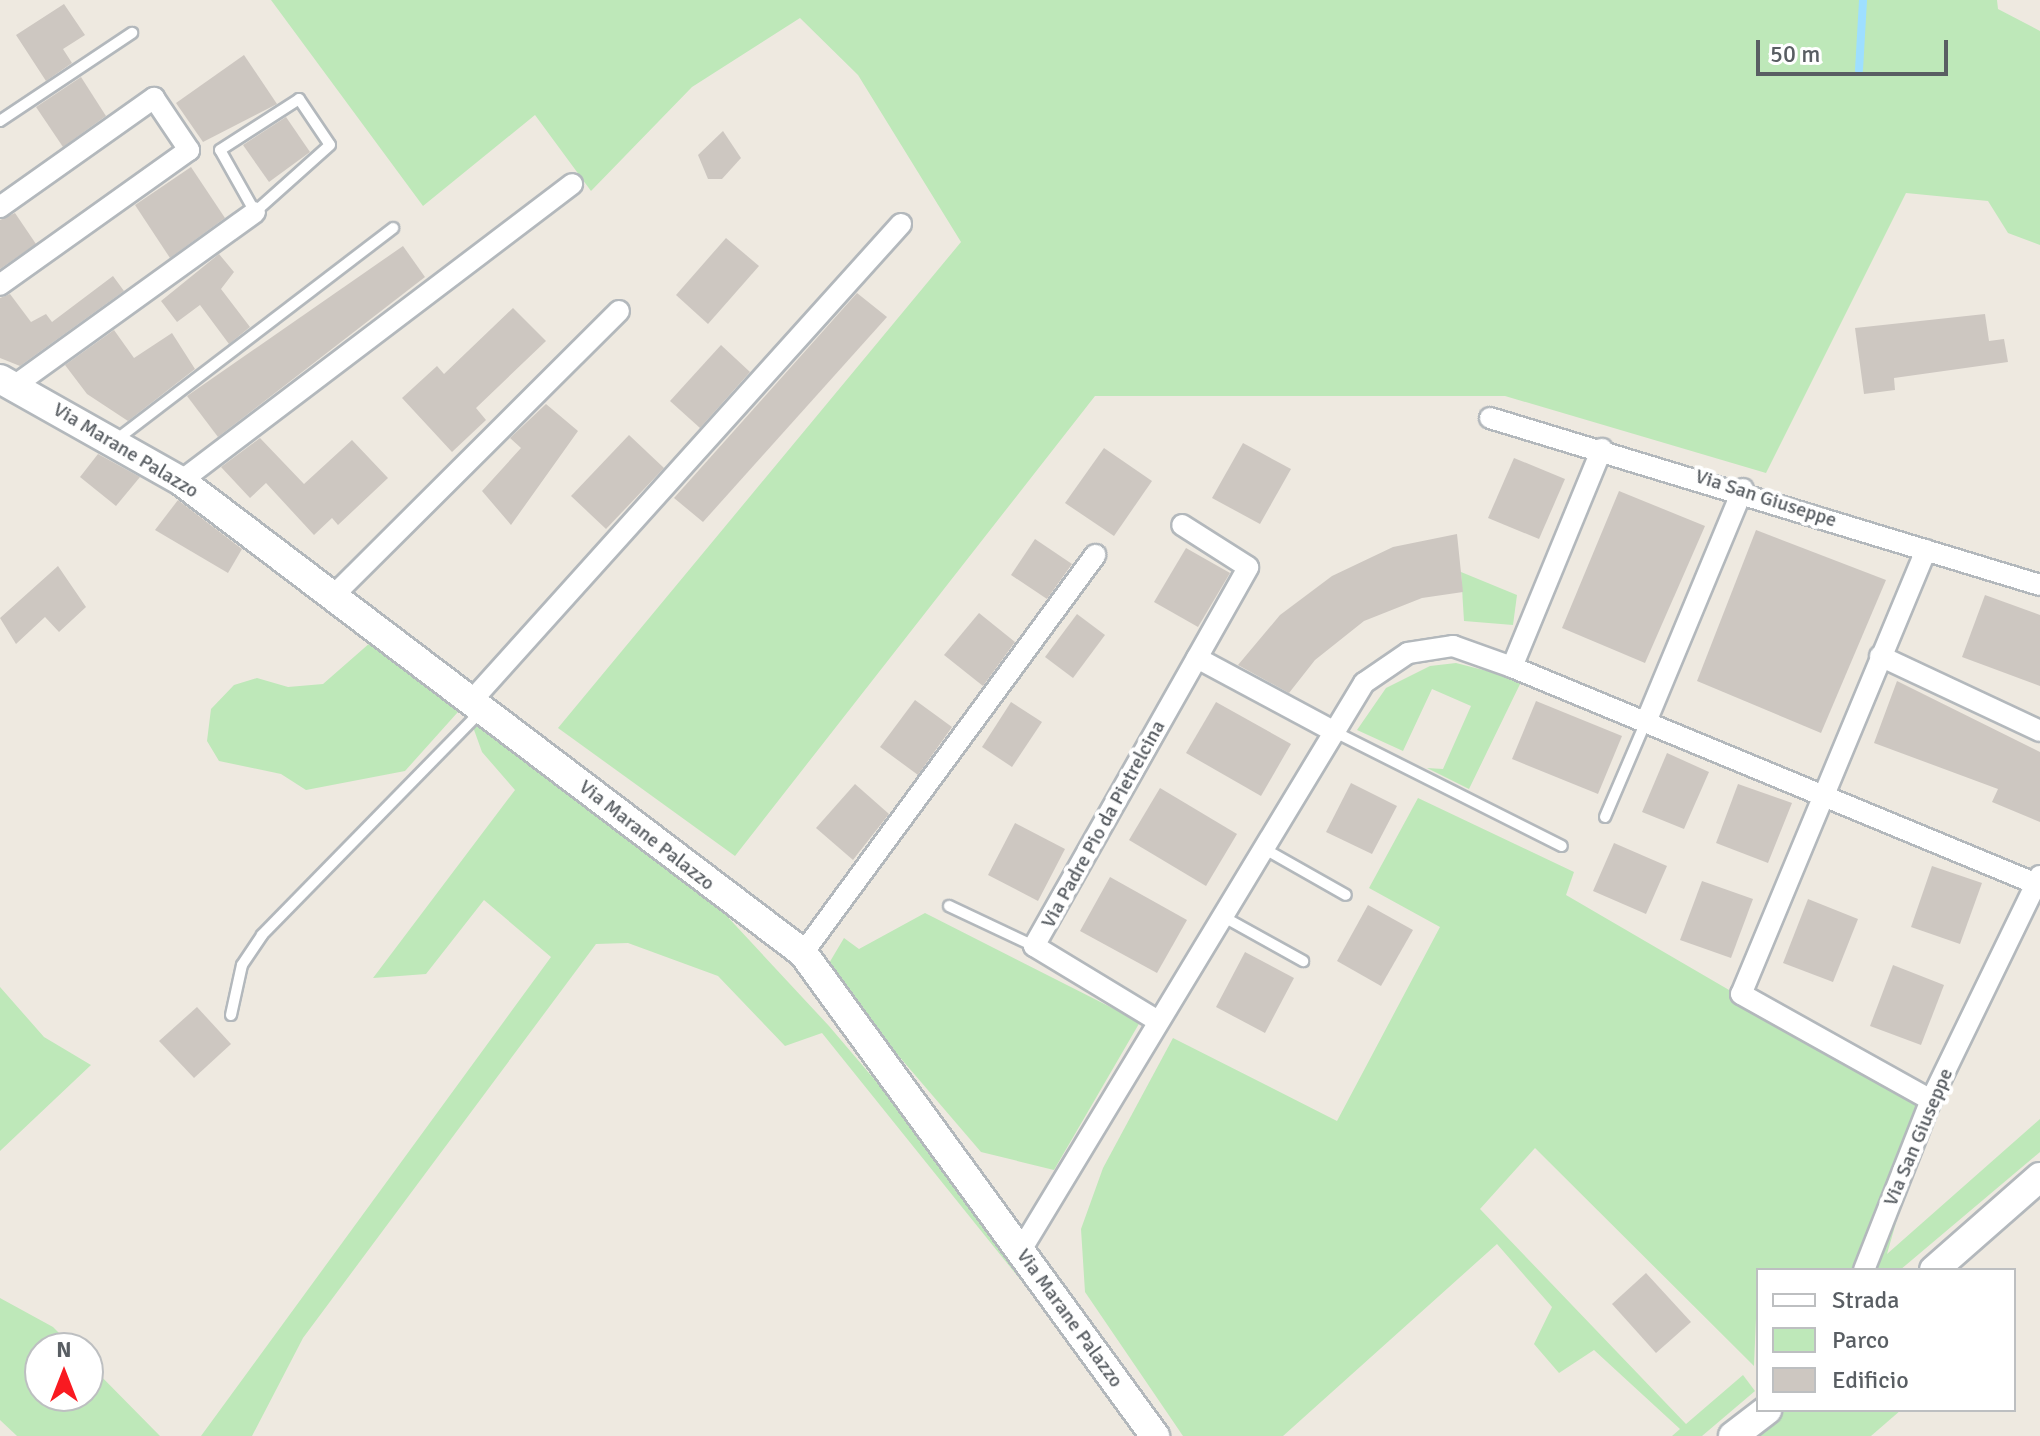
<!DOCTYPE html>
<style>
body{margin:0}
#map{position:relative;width:2040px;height:1436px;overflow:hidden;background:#eee9e0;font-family:Signika,sans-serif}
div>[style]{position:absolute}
.green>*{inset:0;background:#bee8b9}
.stream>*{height:8px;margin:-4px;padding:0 4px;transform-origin:4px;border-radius:4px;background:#9edfff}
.building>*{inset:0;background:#cdc7c1}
.roads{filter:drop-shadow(2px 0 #b3b8bc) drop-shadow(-2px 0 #b3b8bc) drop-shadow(0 2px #b3b8bc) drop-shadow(0 -2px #b3b8bc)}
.lane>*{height:10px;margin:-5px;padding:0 5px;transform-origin:5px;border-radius:5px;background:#fff}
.street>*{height:20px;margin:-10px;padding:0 10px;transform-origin:10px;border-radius:10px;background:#fff}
.secondary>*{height:28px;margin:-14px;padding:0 14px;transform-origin:14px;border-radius:14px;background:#fff}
span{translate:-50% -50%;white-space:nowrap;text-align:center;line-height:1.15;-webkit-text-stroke:8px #fff;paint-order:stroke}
.street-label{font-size:20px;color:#595e63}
.legend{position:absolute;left:1756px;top:1268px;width:260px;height:144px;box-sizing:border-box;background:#fff;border:2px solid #bdbfc1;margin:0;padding:10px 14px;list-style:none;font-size:24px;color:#595e63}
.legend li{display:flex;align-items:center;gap:16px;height:40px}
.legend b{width:40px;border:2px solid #bdbfc1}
.north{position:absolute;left:24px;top:1332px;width:80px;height:80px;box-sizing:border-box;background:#fff;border:2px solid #bdbfc1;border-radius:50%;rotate:0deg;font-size:22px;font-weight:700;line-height:32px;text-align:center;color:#595e63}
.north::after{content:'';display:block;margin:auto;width:28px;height:36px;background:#f91a21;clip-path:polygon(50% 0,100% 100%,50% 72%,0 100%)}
.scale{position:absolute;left:1756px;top:40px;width:192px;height:36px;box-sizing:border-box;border:4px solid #595e63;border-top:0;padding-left:10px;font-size:24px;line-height:28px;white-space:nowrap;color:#595e63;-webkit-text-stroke:6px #fff;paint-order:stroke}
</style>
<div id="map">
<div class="green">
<div style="clip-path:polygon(271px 0,1997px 0,1998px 9px,2040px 31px,2040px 245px,2008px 233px,1988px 201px,1906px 193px,1766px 473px,1505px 396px,1095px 396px,735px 856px,558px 728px,961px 242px,858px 75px,800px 18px,692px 87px,591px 191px,535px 115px,423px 206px)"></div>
<div style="clip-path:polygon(1461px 572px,1517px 595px,1513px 625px,1464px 621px)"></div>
<div style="clip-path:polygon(379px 635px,466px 703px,405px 771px,306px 790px,281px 774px,219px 761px,207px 741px,211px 709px,234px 685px,257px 678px,288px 687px,323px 684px)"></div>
<div style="clip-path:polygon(1456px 663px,1522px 680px,1469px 789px,1427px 768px,1443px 769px,1471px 706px,1432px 689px,1403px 751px,1357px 730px,1386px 688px,1430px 666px)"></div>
<div style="clip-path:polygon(486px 715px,724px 913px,829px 1026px,948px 1166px,1146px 1436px,822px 1033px,785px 1046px,718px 976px,628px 943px,596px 944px,303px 1338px,252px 1436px,201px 1436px,551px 957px,484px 900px,426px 974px,373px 978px,515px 790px,482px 752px,473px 727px)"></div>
<div style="clip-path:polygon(1418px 798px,1574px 872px,1566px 895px,1923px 1103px,1855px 1270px,1758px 1270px,1754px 1366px,1535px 1148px,1480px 1209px,1686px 1424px,1743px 1375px,1755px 1391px,1702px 1436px,1672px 1436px,1680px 1429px,1594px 1350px,1559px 1373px,1534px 1344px,1552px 1307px,1497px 1244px,1283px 1436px,1183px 1436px,1085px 1292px,1081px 1229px,1103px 1168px,1173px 1038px,1337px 1121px,1440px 927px,1369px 888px)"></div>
<div style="clip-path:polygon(925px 913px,1140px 1022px,1054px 1170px,981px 1152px,825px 970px,844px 938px,859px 949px)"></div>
<div style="clip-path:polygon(0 987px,44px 1037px,91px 1065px,0 1151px)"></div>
<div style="clip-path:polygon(2040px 1119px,2040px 1152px,1900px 1270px,1869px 1270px,1899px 1212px,1887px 1254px)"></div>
<div style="clip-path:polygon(0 1298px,53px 1327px,74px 1348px,40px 1348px,40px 1396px,88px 1396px,88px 1363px,160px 1436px,17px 1436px,0 1420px)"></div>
<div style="clip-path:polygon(1784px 1410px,1901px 1410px,1871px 1436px,1753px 1436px)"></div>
</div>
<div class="stream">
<div style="left:1859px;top:70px;width:70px;rotate:-86.7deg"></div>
</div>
<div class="building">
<div style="clip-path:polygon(64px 4px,85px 35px,63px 49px,72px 63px,46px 81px,16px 35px)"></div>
<div style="clip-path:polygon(244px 55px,277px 104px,203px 142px,176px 103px)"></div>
<div style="clip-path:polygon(81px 77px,106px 116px,63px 147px,36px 107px)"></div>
<div style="clip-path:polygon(286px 117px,310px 152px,269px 182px,243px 145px)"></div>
<div style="clip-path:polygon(723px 131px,741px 158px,722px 179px,708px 179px,698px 155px)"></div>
<div style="clip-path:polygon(191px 167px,225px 218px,170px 258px,135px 205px)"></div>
<div style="clip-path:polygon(15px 213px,36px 244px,0 269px,0 220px)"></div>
<div style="clip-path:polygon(726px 238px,759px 266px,708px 324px,676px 295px)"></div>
<div style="clip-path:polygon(403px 246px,425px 277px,218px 437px,187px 396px)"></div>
<div style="clip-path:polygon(219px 254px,234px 272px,221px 289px,250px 327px,229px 344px,200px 305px,177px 322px,161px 301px)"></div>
<div style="clip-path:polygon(113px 276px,124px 291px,20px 366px,0 358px,0 298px,10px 294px,31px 322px,46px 314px,52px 322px)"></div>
<div style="clip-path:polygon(857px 293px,887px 317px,703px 522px,674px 498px)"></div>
<div style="clip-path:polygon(513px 308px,546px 341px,476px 408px,486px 420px,452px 452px,402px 398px,437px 366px,444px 374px)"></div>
<div style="clip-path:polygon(1985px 314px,1989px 341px,2004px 339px,2008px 362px,1894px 378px,1895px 390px,1864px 394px,1855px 328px)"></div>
<div style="clip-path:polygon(114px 330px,134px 358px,172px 333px,195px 369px,128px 421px,87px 394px,65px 365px)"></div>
<div style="clip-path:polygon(721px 345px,750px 372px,700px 428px,670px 401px)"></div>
<div style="clip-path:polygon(546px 404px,578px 431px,511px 525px,482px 491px,521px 448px,510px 438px)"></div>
<div style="clip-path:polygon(629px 435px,664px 468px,606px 529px,571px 496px)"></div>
<div style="clip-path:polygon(260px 438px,304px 484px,352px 440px,388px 478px,338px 525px,332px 518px,314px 535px,266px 483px,250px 498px,221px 467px)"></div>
<div style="clip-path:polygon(1243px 443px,1291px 469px,1260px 524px,1212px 498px)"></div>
<div style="clip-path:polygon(1104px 448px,1152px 481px,1114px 536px,1065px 503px)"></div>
<div style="clip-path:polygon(98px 454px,140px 477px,116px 506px,80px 477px)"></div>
<div style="clip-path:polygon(1514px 458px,1565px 479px,1539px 539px,1488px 518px)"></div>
<div style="clip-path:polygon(1619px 491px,1705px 526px,1645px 663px,1562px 628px)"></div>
<div style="clip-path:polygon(178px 500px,242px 549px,228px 573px,155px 530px)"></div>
<div style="clip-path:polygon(1756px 530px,1886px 580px,1821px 733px,1697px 681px)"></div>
<div style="clip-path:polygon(1457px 534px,1463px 592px,1422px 598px,1364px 621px,1315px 660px,1289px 693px,1238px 665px,1280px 615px,1332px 576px,1393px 547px)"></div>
<div style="clip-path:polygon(1035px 539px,1072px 564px,1047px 599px,1011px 575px)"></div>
<div style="clip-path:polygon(1186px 548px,1230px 573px,1198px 627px,1154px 602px)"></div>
<div style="clip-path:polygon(58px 566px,86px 607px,59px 632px,45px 617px,16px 644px,0 618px)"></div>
<div style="clip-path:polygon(1985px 595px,2040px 615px,2040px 686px,1962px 657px)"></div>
<div style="clip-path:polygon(979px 613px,1015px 642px,983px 686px,944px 655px)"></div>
<div style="clip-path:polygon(1077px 614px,1105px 635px,1073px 678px,1045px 657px)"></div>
<div style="clip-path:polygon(1897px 681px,2040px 752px,2040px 822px,1992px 802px,1998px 789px,1874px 743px)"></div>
<div style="clip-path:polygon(915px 700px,952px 727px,918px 775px,880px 747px)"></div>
<div style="clip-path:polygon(1536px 701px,1622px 736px,1598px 794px,1512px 759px)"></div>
<div style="clip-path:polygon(1011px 702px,1042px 722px,1012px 767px,982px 747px)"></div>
<div style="clip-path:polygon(1216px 702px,1291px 744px,1261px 796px,1186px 753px)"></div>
<div style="clip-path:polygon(1667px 753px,1709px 772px,1684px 829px,1642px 812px)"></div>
<div style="clip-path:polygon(1351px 783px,1397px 806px,1372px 854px,1326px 832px)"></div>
<div style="clip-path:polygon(855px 784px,889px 814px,853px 860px,816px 828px)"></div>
<div style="clip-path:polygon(1738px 784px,1792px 803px,1768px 863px,1716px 843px)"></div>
<div style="clip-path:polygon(1160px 788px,1237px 834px,1206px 886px,1129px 840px)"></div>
<div style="clip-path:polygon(1015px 823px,1065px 849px,1038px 901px,988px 875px)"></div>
<div style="clip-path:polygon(1614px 843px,1667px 866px,1646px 914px,1593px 891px)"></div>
<div style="clip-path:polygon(1932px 866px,1982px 883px,1960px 944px,1911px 927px)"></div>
<div style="clip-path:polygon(1110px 877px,1187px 920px,1157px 973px,1080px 931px)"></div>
<div style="clip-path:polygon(1702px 881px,1753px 899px,1731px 958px,1680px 940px)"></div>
<div style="clip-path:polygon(1808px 899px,1858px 919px,1833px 982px,1783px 963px)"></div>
<div style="clip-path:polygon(1368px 905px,1413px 930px,1381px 986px,1337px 961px)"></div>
<div style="clip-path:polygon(1245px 952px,1294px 978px,1265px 1033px,1216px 1007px)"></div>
<div style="clip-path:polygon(1893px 965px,1944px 985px,1921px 1045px,1870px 1026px)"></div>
<div style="clip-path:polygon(197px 1007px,231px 1044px,194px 1078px,159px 1041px)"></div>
<div style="clip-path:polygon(1646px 1273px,1691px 1322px,1656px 1353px,1612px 1304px)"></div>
</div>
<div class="roads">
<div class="lane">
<div style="left:299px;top:99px;width:55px;rotate:56deg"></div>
<div style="left:330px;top:145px;width:101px;rotate:138.2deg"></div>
<div style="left:255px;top:212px;width:71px;rotate:-119.4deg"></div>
<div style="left:220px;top:150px;width:94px;rotate:-32.8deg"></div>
<div style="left:0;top:121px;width:159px;rotate:-33.7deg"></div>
<div style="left:116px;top:440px;width:349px;rotate:-37.4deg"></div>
<div style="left:1333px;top:731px;width:256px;rotate:26.7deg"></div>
<div style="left:1605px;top:817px;width:107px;rotate:-66.8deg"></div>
<div style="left:1263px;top:848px;width:95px;rotate:29.5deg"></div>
<div style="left:949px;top:906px;width:94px;rotate:25.2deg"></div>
<div style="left:1222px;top:916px;width:93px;rotate:29.1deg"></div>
<div style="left:231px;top:1015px;width:51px;rotate:-77.6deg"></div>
<div style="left:242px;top:965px;width:36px;rotate:-56deg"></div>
<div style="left:262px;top:935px;width:315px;rotate:-45.6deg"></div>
</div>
<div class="street">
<div style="left:0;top:207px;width:189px;rotate:-35.3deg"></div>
<div style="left:154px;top:98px;width:63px;rotate:56.1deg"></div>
<div style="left:189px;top:150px;width:232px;rotate:144.5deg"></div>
<div style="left:14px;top:386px;width:297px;rotate:-35.8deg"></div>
<div style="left:1490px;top:418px;width:575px;rotate:16.89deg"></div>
<div style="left:181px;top:481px;width:491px;rotate:-37.2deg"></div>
<div style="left:1926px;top:550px;width:481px;rotate:112.6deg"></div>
<div style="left:1741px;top:994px;width:218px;rotate:29.2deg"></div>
<div style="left:337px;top:592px;width:398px;rotate:-44.9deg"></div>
<div style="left:1880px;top:656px;width:177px;rotate:25.1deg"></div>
<div style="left:1197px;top:658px;width:154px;rotate:28.2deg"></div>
<div style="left:1512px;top:667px;width:236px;rotate:-67.6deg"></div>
<div style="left:474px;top:698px;width:638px;rotate:-47.99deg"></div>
<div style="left:1648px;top:717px;width:247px;rotate:-67.4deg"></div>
<div style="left:803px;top:953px;width:494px;rotate:-53.7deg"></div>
<div style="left:1158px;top:1021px;width:145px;rotate:-148.8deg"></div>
<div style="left:1034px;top:946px;width:435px;rotate:-60.5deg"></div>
<div style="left:1248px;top:567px;width:78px;rotate:-147.5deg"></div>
<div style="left:1021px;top:1250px;width:663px;rotate:-58.83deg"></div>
<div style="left:1364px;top:683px;width:53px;rotate:-34.3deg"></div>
<div style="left:1408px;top:653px;width:46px;rotate:-8.8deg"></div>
<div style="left:1453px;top:646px;width:63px;rotate:19.6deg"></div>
<div style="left:1512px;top:667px;width:565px;rotate:22.48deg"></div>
<div style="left:1864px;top:1270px;width:183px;rotate:-68.5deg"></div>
<div style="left:1931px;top:1100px;width:249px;rotate:-64.1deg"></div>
</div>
<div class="secondary">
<div style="left:0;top:379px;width:208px;rotate:29.4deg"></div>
<div style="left:181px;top:481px;width:781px;rotate:37.19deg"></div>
<div style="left:803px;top:953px;width:598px;rotate:53.92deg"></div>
<div style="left:1934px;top:1270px;width:141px;rotate:-41.3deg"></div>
<div style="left:1733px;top:1436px;width:43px;rotate:-37.4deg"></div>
</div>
</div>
<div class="street-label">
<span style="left:126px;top:450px;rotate:31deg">Via Marane Palazzo</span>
<span style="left:1766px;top:498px;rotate:18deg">Via San Giuseppe</span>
<span style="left:1103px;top:824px;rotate:-61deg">Via Padre Pio da Pietrelcina</span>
<span style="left:647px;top:835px;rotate:38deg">Via Marane Palazzo</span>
<span style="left:1918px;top:1137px;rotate:-67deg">Via San Giuseppe</span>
<span style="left:1070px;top:1318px;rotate:54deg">Via Marane Palazzo</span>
</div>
<ul class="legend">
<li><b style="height:10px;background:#fff"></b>Strada</li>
<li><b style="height:22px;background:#bee8b9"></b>Parco</li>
<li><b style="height:22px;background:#cdc7c1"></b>Edificio</li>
</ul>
<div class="north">N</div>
<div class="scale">50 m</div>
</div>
